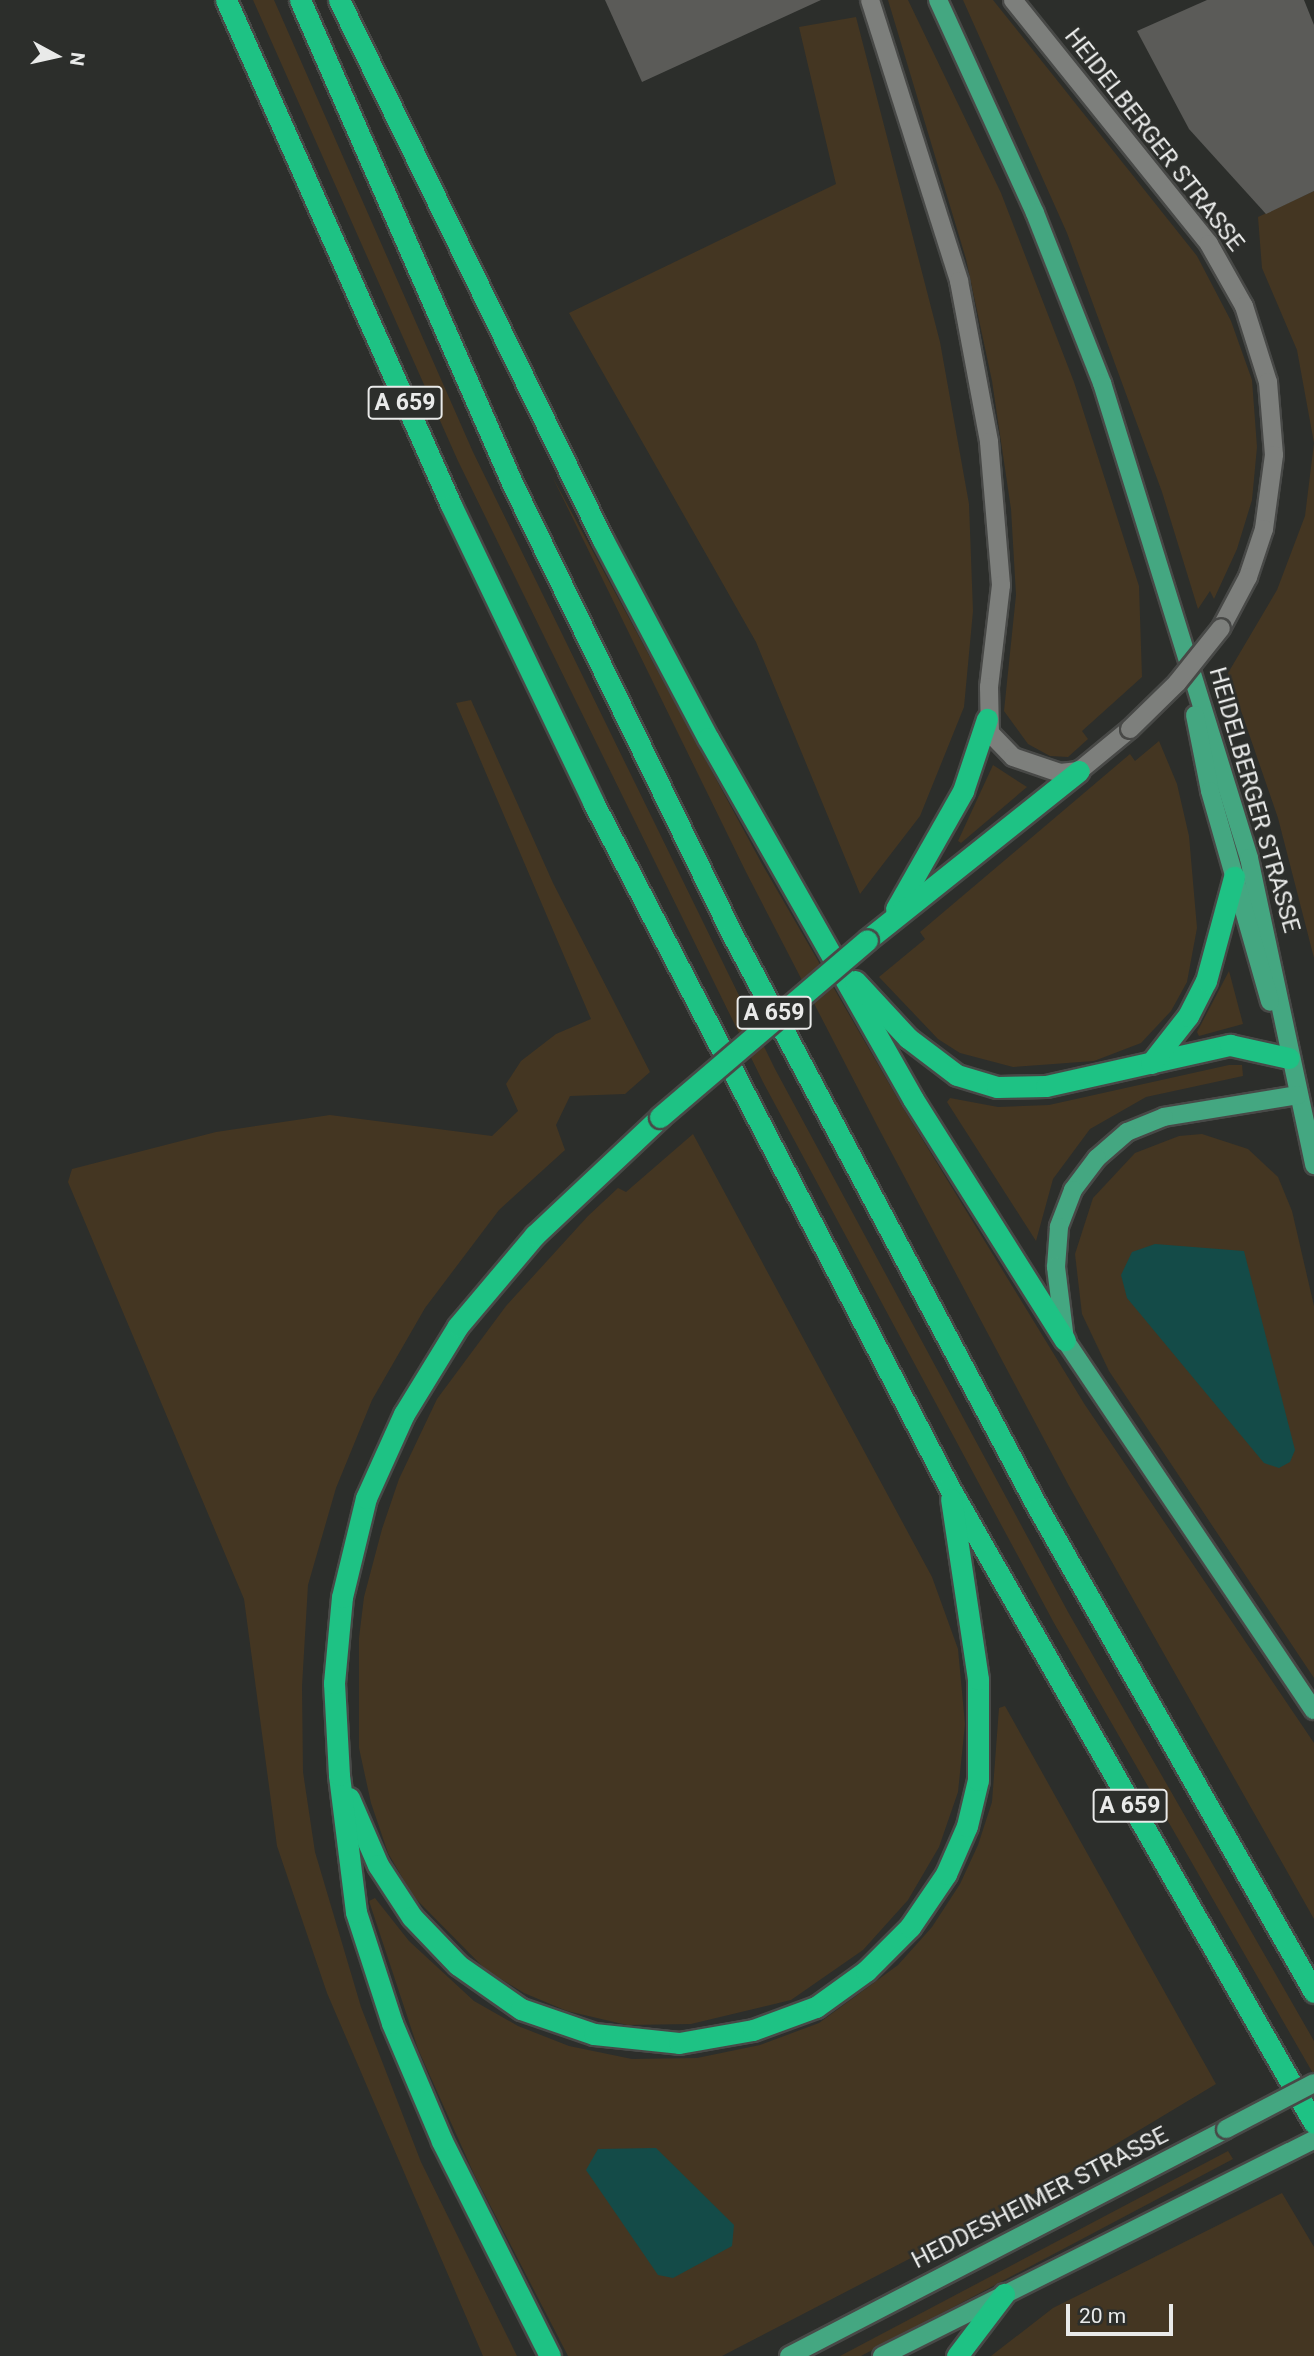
<!DOCTYPE html>
<style>
body{margin:0}
#map{position:relative;width:1314px;height:2356px;overflow:hidden;background:#2c2e2b;font-family:Roboto,sans-serif}
div>[style]{position:absolute}
.green>*{inset:0;background:#443622}
.water>*{inset:0;background:#144b48}
.building>*{inset:0;background:#5b5b58}
.roads{filter:drop-shadow(2px 0 #484947) drop-shadow(-2px 0 #484947) drop-shadow(0 2px #484947) drop-shadow(0 -2px #484947)}
.minor>*{height:18px;margin:-9px;padding:0 9px;transform-origin:9px;border-radius:9px;background:#7d7f7c}
.major>*{height:18px;margin:-9px;padding:0 9px;transform-origin:9px;border-radius:9px;background:#44a781}
.highway>*{height:21px;margin:-10.5px;padding:0 10.5px;transform-origin:10.5px;border-radius:10.5px;background:#1ec284}
.bridges{filter:drop-shadow(2px 0 #484947) drop-shadow(-2px 0 #484947) drop-shadow(0 2px #484947) drop-shadow(0 -2px #484947)}
.minor-bridge>*{height:18px;margin:-9px;padding:0 9px;transform-origin:9px;border-radius:9px;background:#7d7f7c}
.major-bridge>*{height:18px;margin:-9px;padding:0 9px;transform-origin:9px;border-radius:9px;background:#44a781}
.highway-bridge>*{height:21px;margin:-10.5px;padding:0 10.5px;transform-origin:10.5px;border-radius:10.5px;background:#1ec284}
span{translate:-50% -50%;white-space:nowrap;text-align:center;line-height:1.15;-webkit-text-stroke:5px #2c2e2b;paint-order:stroke}
.shield-label span{padding:2px 5px;background:#2c2e2b;border:2px solid;border-radius:5px;-webkit-text-stroke-width:0}
.shield-label{font-size:23px;color:#e9eae9;font-weight:700}
.street-label{font-size:24px;color:#e9eae9}
.north{position:absolute;left:21px;top:21px;width:70px;height:70px;-webkit-text-stroke:5px #2c2e2b;paint-order:stroke;rotate:98deg;font-size:19px;font-weight:700;line-height:28px;text-align:center;color:#e9eae9}
.north::after{content:'';display:block;margin:auto;width:24px;height:32px;background:#e9eae9;clip-path:polygon(50% 0,100% 100%,50% 72%,0 100%)}
.scale{position:absolute;left:1066px;top:2304px;width:107px;height:32px;box-sizing:border-box;border:4px solid #e9eae9;border-top:0;padding-left:9px;font-size:21px;line-height:24px;white-space:nowrap;color:#e9eae9;-webkit-text-stroke:5px #2c2e2b;paint-order:stroke}
</style>
<div id="map">
<div class="green">
<div style="clip-path:polygon(253px 0,274px 0,473px 452px,775px 1069px,1068px 1612px,1314px 2041px,1314px 2075px,1054px 1623px,763px 1082px,458px 461px)"></div>
<div style="clip-path:polygon(888px 0,908px 0,1001px 193px,1074px 382px,1139px 586px,1142px 677px,1082px 731px,1088px 739px,1068px 757px,1050px 756px,1028px 744px,1004px 711px,1016px 595px,1011px 509px,992px 381px,966px 259px)"></div>
<div style="clip-path:polygon(963px 0,993px 0,1197px 256px,1231px 321px,1252px 380px,1257px 447px,1252px 500px,1237px 549px,1214px 599px,1210px 591px,1198px 609px,1162px 492px,1067px 233px)"></div>
<div style="clip-path:polygon(856px 17px,940px 342px,969px 504px,973px 611px,964px 707px,920px 816px,860px 894px,756px 642px,569px 313px,836px 184px,799px 27px)"></div>
<div style="clip-path:polygon(1314px 191px,1314px 958px,1278px 818px,1228px 673px,1277px 590px,1305px 516px,1314px 443px,1297px 350px,1262px 268px,1258px 217px)"></div>
<div style="clip-path:polygon(552px 476px,762px 864px,902px 1106px,1085px 1405px,1314px 1743px,1314px 1919px,1069px 1486px,879px 1129px,746px 872px)"></div>
<div style="clip-path:polygon(471px 700px,553px 883px,650px 1072px,625px 1094px,570px 1096px,556px 1125px,565px 1150px,499px 1210px,425px 1308px,372px 1400px,336px 1488px,308px 1585px,302px 1686px,303px 1772px,315px 1852px,361px 2007px,421px 2162px,517px 2356px,483px 2356px,327px 1993px,277px 1846px,244px 1599px,68px 1182px,72px 1169px,216px 1132px,330px 1115px,492px 1136px,518px 1111px,506px 1084px,521px 1061px,556px 1034px,591px 1019px,456px 703px)"></div>
<div style="clip-path:polygon(1159px 741px,1177px 784px,1189px 836px,1197px 928px,1187px 982px,1171px 1011px,1141px 1043px,1094px 1061px,1013px 1067px,960px 1053px,938px 1039px,879px 977px,925px 939px,920px 932px,1130px 754px,1135px 761px)"></div>
<div style="clip-path:polygon(993px 765px,1027px 787px,961px 843px,958px 841px)"></div>
<div style="clip-path:polygon(1229px 971px,1243px 1024px,1199px 1036px,1197px 1032px)"></div>
<div style="clip-path:polygon(1229px 1065px,1242px 1065px,1243px 1076px,1146px 1097px,1090px 1129px,1053px 1179px,1036px 1241px,947px 1102px,950px 1098px,998px 1107px,1049px 1105px)"></div>
<div style="clip-path:polygon(693px 1134px,932px 1577px,958px 1649px,965px 1724px,958px 1792px,939px 1847px,908px 1900px,863px 1950px,791px 2000px,691px 2024px,627px 2025px,567px 2011px,524px 1993px,486px 1970px,413px 1896px,388px 1853px,371px 1803px,359px 1748px,359px 1638px,364px 1597px,382px 1529px,399px 1479px,437px 1399px,506px 1306px,588px 1216px,618px 1188px,626px 1192px)"></div>
<div style="clip-path:polygon(1202px 1134px,1248px 1149px,1278px 1177px,1292px 1211px,1314px 1306px,1314px 1678px,1109px 1371px,1082px 1314px,1075px 1254px,1093px 1198px,1135px 1153px,1179px 1136px)"></div>
<div style="clip-path:polygon(1005px 1706px,1216px 2084px,1023px 2200px,722px 2356px,568px 2356px,474px 2174px,418px 2049px,369px 1901px,375px 1898px,409px 1941px,474px 2001px,518px 2026px,569px 2046px,632px 2059px,697px 2058px,760px 2045px,819px 2023px,898px 1965px,932px 1927px,960px 1884px,978px 1845px,992px 1802px,999px 1708px)"></div>
<div style="clip-path:polygon(1228px 2151px,1233px 2159px,861px 2356px,840px 2356px)"></div>
<div style="clip-path:polygon(1282px 2193px,1314px 2247px,1314px 2356px,991px 2356px,1053px 2308px)"></div>
</div>
<div class="water">
<div style="clip-path:polygon(1155px 1244px,1244px 1251px,1295px 1450px,1290px 1462px,1279px 1468px,1264px 1463px,1127px 1298px,1121px 1275px,1132px 1252px)"></div>
<div style="clip-path:polygon(656px 2148px,734px 2225px,732px 2246px,673px 2278px,658px 2275px,586px 2170px,598px 2149px)"></div>
</div>
<div class="building">
<div style="clip-path:polygon(605px 0,821px 0,642px 82px)"></div>
<div style="clip-path:polygon(1207px 0,1304px 0,1314px 25px,1314px 191px,1266px 214px,1189px 129px,1137px 31px)"></div>
</div>
<div class="roads">
<div class="minor">
<div style="left:870px;top:0;width:295px;rotate:72.4deg"></div>
<div style="left:959px;top:281px;width:164px;rotate:79.4deg"></div>
<div style="left:989px;top:442px;width:144px;rotate:85.2deg"></div>
<div style="left:1001px;top:585px;width:103px;rotate:96.7deg"></div>
<div style="left:989px;top:687px;width:46px;rotate:88.8deg"></div>
<div style="left:990px;top:733px;width:33px;rotate:46deg"></div>
<div style="left:1013px;top:757px;width:50px;rotate:18.8deg"></div>
<div style="left:1060px;top:773px;width:19px;rotate:-6deg"></div>
<div style="left:1079px;top:771px;width:66px;rotate:-39.5deg"></div>
<div style="left:1013px;top:0;width:313px;rotate:51.2deg"></div>
<div style="left:1209px;top:244px;width:71px;rotate:60.6deg"></div>
<div style="left:1244px;top:306px;width:80px;rotate:72.5deg"></div>
<div style="left:1268px;top:382px;width:73px;rotate:85.3deg"></div>
<div style="left:1274px;top:455px;width:75px;rotate:97.7deg"></div>
<div style="left:1264px;top:529px;width:51px;rotate:108.4deg"></div>
<div style="left:1248px;top:577px;width:58px;rotate:117.9deg"></div>
</div>
<div class="major">
<div style="left:938px;top:0;width:234px;rotate:65.5deg"></div>
<div style="left:1035px;top:213px;width:183px;rotate:68.5deg"></div>
<div style="left:1102px;top:383px;width:497px;rotate:72.8deg"></div>
<div style="left:1249px;top:858px;width:314px;rotate:78deg"></div>
<div style="left:1195px;top:715px;width:77px;rotate:78.8deg"></div>
<div style="left:1210px;top:791px;width:219px;rotate:74.1deg"></div>
<div style="left:1298px;top:1095px;width:136px;rotate:170.7deg"></div>
<div style="left:1164px;top:1117px;width:40px;rotate:158deg"></div>
<div style="left:1127px;top:1132px;width:40px;rotate:139deg"></div>
<div style="left:1097px;top:1158px;width:40px;rotate:127deg"></div>
<div style="left:1073px;top:1190px;width:40px;rotate:111deg"></div>
<div style="left:1059px;top:1227px;width:40px;rotate:94.3deg"></div>
<div style="left:1056px;top:1267px;width:74px;rotate:83deg"></div>
<div style="left:1065px;top:1340px;width:446px;rotate:56.1deg"></div>
<div style="left:789px;top:2356px;width:492px;rotate:-27.4deg"></div>
<div style="left:882px;top:2356px;width:483px;rotate:-26.6deg"></div>
</div>
<div class="highway">
<div style="left:226px;top:0;width:553px;rotate:65.98deg"></div>
<div style="left:451px;top:505px;width:329px;rotate:64.4deg"></div>
<div style="left:593px;top:802px;width:772px;rotate:62.54deg"></div>
<div style="left:949px;top:1487px;width:733px;rotate:60.15deg"></div>
<div style="left:300px;top:0;width:530px;rotate:66.29deg"></div>
<div style="left:513px;top:485px;width:500px;rotate:64deg"></div>
<div style="left:732px;top:934px;width:650px;rotate:61.94deg"></div>
<div style="left:1038px;top:1508px;width:557px;rotate:60.31deg"></div>
<div style="left:339px;top:0;width:601px;rotate:63.95deg"></div>
<div style="left:603px;top:540px;width:224px;rotate:62.1deg"></div>
<div style="left:708px;top:738px;width:415px;rotate:60.4deg"></div>
<div style="left:913px;top:1099px;width:285px;rotate:57.8deg"></div>
<div style="left:896px;top:909px;width:136px;rotate:-60.4deg"></div>
<div style="left:963px;top:791px;width:76px;rotate:-71.6deg"></div>
<div style="left:867px;top:940px;width:271px;rotate:-38.6deg"></div>
<div style="left:855px;top:981px;width:78px;rotate:47.1deg"></div>
<div style="left:908px;top:1038px;width:61px;rotate:37.1deg"></div>
<div style="left:957px;top:1075px;width:42px;rotate:16.7deg"></div>
<div style="left:997px;top:1087px;width:49px;rotate:-1.2deg"></div>
<div style="left:1046px;top:1086px;width:189px;rotate:-12.6deg"></div>
<div style="left:1230px;top:1045px;width:60px;rotate:12.4deg"></div>
<div style="left:1151px;top:1063px;width:60px;rotate:-51.8deg"></div>
<div style="left:1188px;top:1016px;width:39px;rotate:-63deg"></div>
<div style="left:1206px;top:981px;width:108px;rotate:-74.9deg"></div>
<div style="left:349px;top:1798px;width:73px;rotate:66.6deg"></div>
<div style="left:378px;top:1865px;width:62px;rotate:56.8deg"></div>
<div style="left:412px;top:1917px;width:66px;rotate:46.2deg"></div>
<div style="left:458px;top:1965px;width:77px;rotate:34.9deg"></div>
<div style="left:521px;top:2009px;width:77px;rotate:18.9deg"></div>
<div style="left:594px;top:2034px;width:85px;rotate:6deg"></div>
<div style="left:679px;top:2043px;width:75px;rotate:-10deg"></div>
<div style="left:753px;top:2030px;width:67px;rotate:-20.1deg"></div>
<div style="left:816px;top:2007px;width:62px;rotate:-35.8deg"></div>
<div style="left:866px;top:1971px;width:62px;rotate:-45deg"></div>
<div style="left:910px;top:1927px;width:64px;rotate:-55.8deg"></div>
<div style="left:946px;top:1874px;width:52px;rotate:-66.4deg"></div>
<div style="left:967px;top:1826px;width:47px;rotate:-76.6deg"></div>
<div style="left:978px;top:1780px;width:101px;rotate:-90deg"></div>
<div style="left:978px;top:1679px;width:182px;rotate:-98.5deg"></div>
<div style="left:550px;top:2356px;width:241px;rotate:-116.7deg"></div>
<div style="left:442px;top:2141px;width:128px;rotate:-113deg"></div>
<div style="left:392px;top:2023px;width:117px;rotate:-108deg"></div>
<div style="left:356px;top:1912px;width:138px;rotate:-97.1deg"></div>
<div style="left:339px;top:1775px;width:92px;rotate:-93.1deg"></div>
<div style="left:334px;top:1683px;width:86px;rotate:-84.7deg"></div>
<div style="left:342px;top:1597px;width:102px;rotate:-76.4deg"></div>
<div style="left:366px;top:1498px;width:92px;rotate:-65.7deg"></div>
<div style="left:404px;top:1414px;width:103px;rotate:-58.5deg"></div>
<div style="left:458px;top:1326px;width:119px;rotate:-49.8deg"></div>
<div style="left:535px;top:1235px;width:172px;rotate:-43.3deg"></div>
<div style="left:957px;top:2356px;width:78px;rotate:-52.8deg"></div>
</div>
</div>
<div class="bridges">
<div class="minor-bridge">
<div style="left:1130px;top:729px;width:66px;rotate:-44.4deg"></div>
<div style="left:1177px;top:683px;width:70px;rotate:-51.3deg"></div>
</div>
<div class="major-bridge">
<div style="left:1226px;top:2129px;width:99px;rotate:-27.6deg"></div>
</div>
<div class="highway-bridge">
<div style="left:660px;top:1117px;width:272px;rotate:-40.5deg"></div>
</div>
</div>
<div class="shield-label">
<span style="left:405px;top:403px">A 659</span>
<span style="left:774px;top:1013px">A 659</span>
<span style="left:1130px;top:1806px">A 659</span>
</div>
<div class="street-label">
<span style="left:1154px;top:140px;rotate:52deg">HEIDELBERGER STRASSE</span>
<span style="left:1254px;top:800px;rotate:74deg">HEIDELBERGER STRASSE</span>
<span style="left:1040px;top:2198px;rotate:-27deg">HEDDESHEIMER STRASSE</span>
</div>
<div class="north">N</div>
<div class="scale">20 m</div>
</div>
